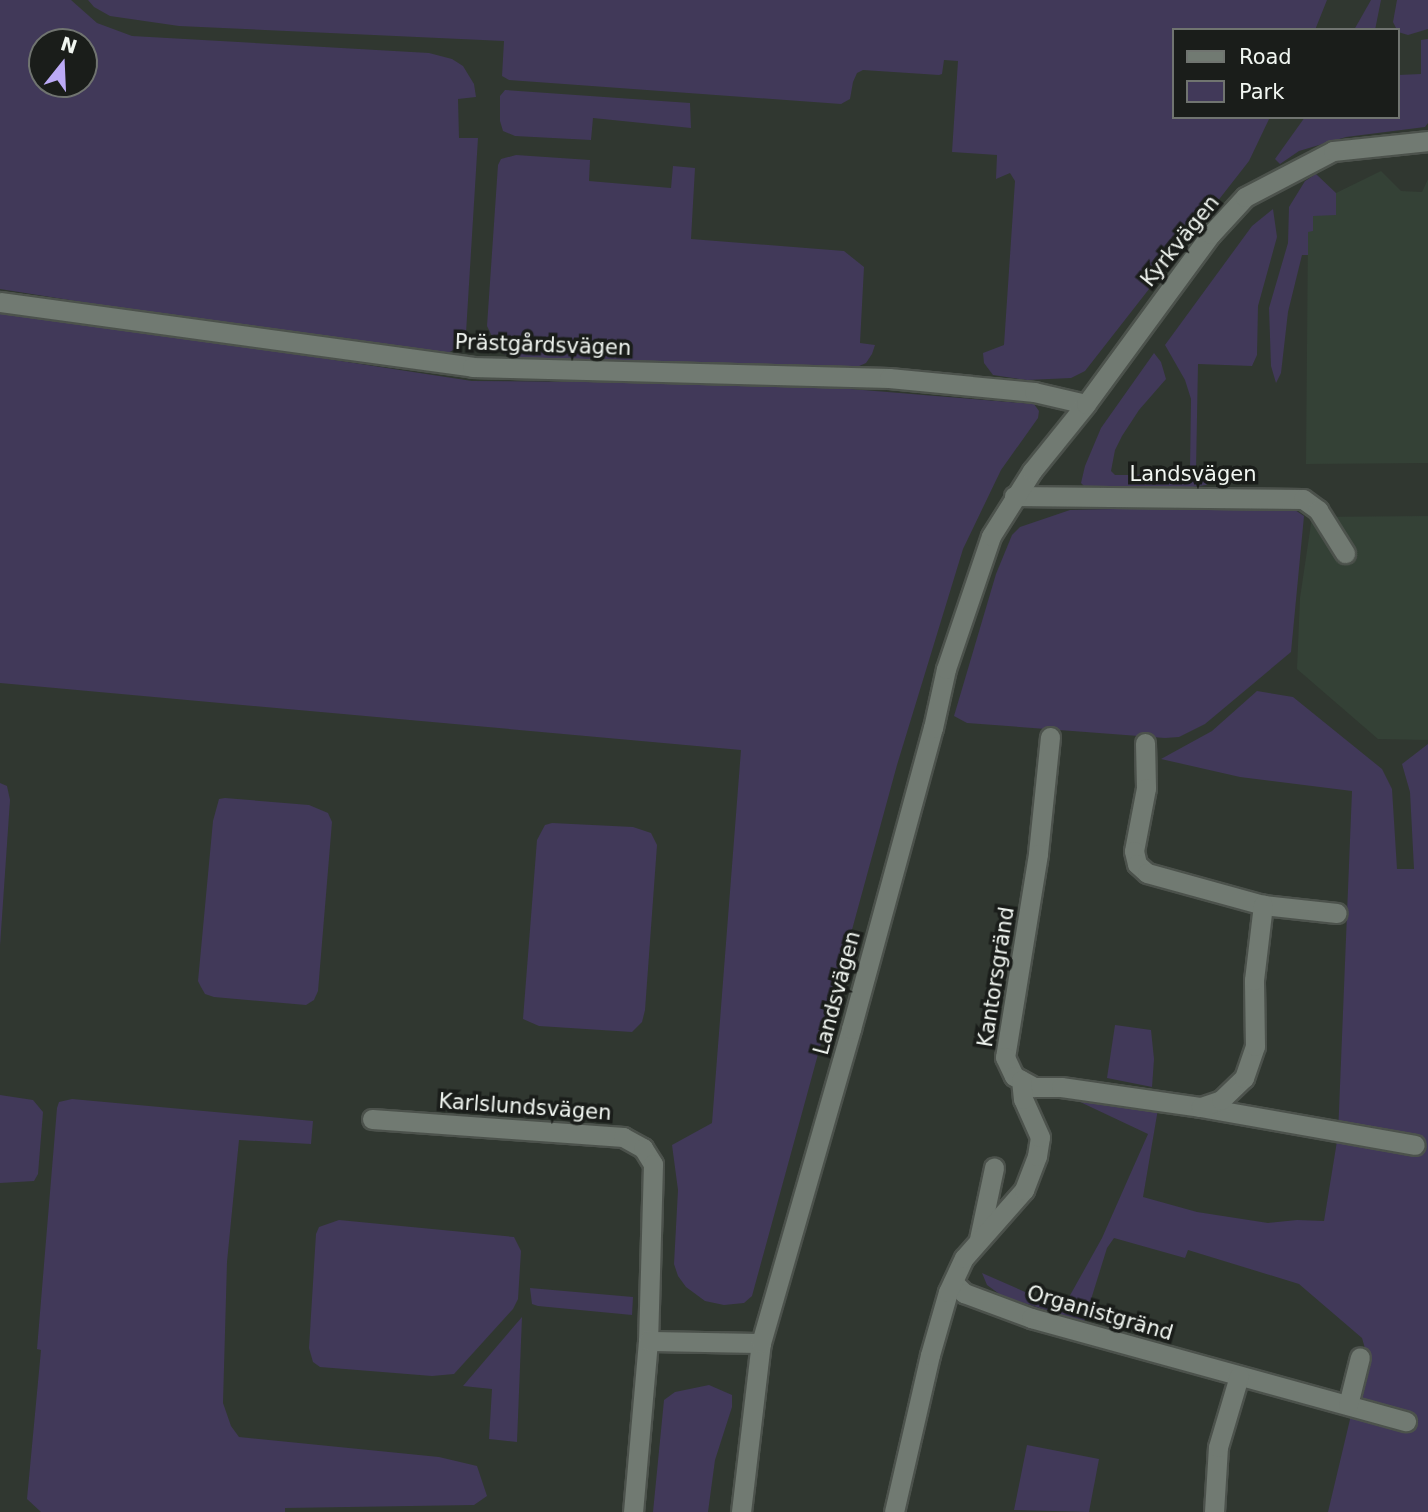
<!DOCTYPE html>
<meta charset="utf-8">
<style>
body{margin:0}
#map{position:relative;width:1428px;height:1512px;overflow:hidden;background:#303730;font-family:"DejaVu Sans",sans-serif}
div>[style]{position:absolute}
.built>*{inset:0;background:#344136}
.green>*{inset:0;background:#413959}
.roads{filter:drop-shadow(2px 0 #4c524c) drop-shadow(-2px 0 #4c524c) drop-shadow(0 2px #4c524c) drop-shadow(0 -2px #4c524c)}
.minor>*{height:19px;margin:-9.5px;padding:0 9.5px;transform-origin:9.5px;border-radius:9.5px;background:#717a72}
span{translate:-50% -50%;white-space:nowrap;text-align:center;line-height:1.15;-webkit-text-stroke:7px #1a1d1a;paint-order:stroke}
.street-label{font-size:21px;color:#f1f6f1}
.legend{position:absolute;left:1172px;top:28px;width:228px;height:91px;box-sizing:border-box;background:#1a1d1a;border:2px solid #707470;margin:0;padding:9px 12px;list-style:none;font-size:21px;color:#f1f6f1}
.legend li{display:flex;align-items:center;gap:14px;height:35px}
.legend b{width:35px;border:2px solid #707470}
.north{position:absolute;left:28px;top:28px;width:70px;height:70px;box-sizing:border-box;background:#1a1d1a;border:2px solid #707470;border-radius:50%;rotate:18deg;font-size:19px;font-weight:700;line-height:28px;text-align:center;color:#f1f6f1}
.north::after{content:'';display:block;margin:auto;width:24px;height:32px;background:#bcaaf6;clip-path:polygon(50% 0,100% 100%,50% 72%,0 100%)}
</style>
<div id="map">
<div class="built">
<div style="clip-path:polygon(1381px 171px,1401px 191px,1422px 192px,1428px 179px,1428px 463px,1306px 464px,1308px 231px,1313px 215px,1336px 215px,1336px 193px)"></div>
<div style="clip-path:polygon(1428px 516px,1428px 740px,1378px 739px,1297px 669px,1300px 598px,1312px 517px)"></div>
</div>
<div class="green">
<div style="clip-path:polygon(evenodd,0 0,71px 0,97px 23px,132px 36px,429px 53px,452px 59px,463px 66px,474px 84px,476px 97px,458px 99px,459px 138px,478px 138px,466px 333px,459px 347px,444px 355px,360px 346px,0 289px,0 0,42px 42px,84px 42px,84px 84px,42px 84px,42px 42px)"></div>
<div style="clip-path:polygon(88px 0,1327px 0,1315px 30px,1174px 30px,1174px 117px,1270px 117px,1249px 161px,1085px 371px,1071px 378px,1027px 380px,993px 375px,984px 363px,983px 353px,1004px 345px,1015px 181px,1010px 173px,996px 179px,997px 155px,952px 152px,958px 61px,944px 60px,942px 74px,939px 75px,863px 70px,857px 73px,853px 82px,850px 99px,841px 104px,509px 80px,502px 76px,504px 41px,179px 26px,110px 16px,94px 7px)"></div>
<div style="clip-path:polygon(1371px 0,1381px 0,1375px 30px,1354px 30px)"></div>
<div style="clip-path:polygon(1397px 0,1428px 0,1428px 29px,1408px 35px,1398px 32px,1393px 22px)"></div>
<div style="clip-path:polygon(1428px 39px,1428px 123px,1425px 127px,1346px 137px,1299px 151px,1280px 164px,1275px 159px,1305px 117px,1398px 117px,1398px 75px,1421px 74px,1421px 40px)"></div>
<div style="clip-path:polygon(505px 90px,690px 103px,691px 128px,593px 118px,591px 140px,515px 136px,503px 131px,500px 121px,500px 96px)"></div>
<div style="clip-path:polygon(516px 155px,590px 160px,589px 181px,671px 188px,673px 166px,695px 168px,691px 239px,844px 251px,864px 267px,860px 343px,875px 345px,872px 354px,866px 363px,857px 367px,522px 362px,499px 351px,487px 326px,498px 165px,501px 159px)"></div>
<div style="clip-path:polygon(1316px 174px,1336px 193px,1336px 215px,1313px 216px,1313px 231px,1308px 232px,1308px 255px,1302px 255px,1288px 312px,1281px 373px,1276px 383px,1271px 366px,1269px 308px,1288px 243px,1289px 207px,1305px 181px)"></div>
<div style="clip-path:polygon(1273px 209px,1277px 237px,1258px 306px,1257px 355px,1252px 366px,1198px 364px,1196px 470px,1215px 470px,1211px 481px,1206px 485px,1185px 488px,1086px 488px,1081px 483px,1085px 466px,1101px 428px,1154px 353px,1161px 362px,1166px 379px,1139px 410px,1122px 436px,1115px 450px,1111px 471px,1115px 475px,1135px 475px,1190px 470px,1191px 399px,1185px 380px,1165px 345px,1252px 226px)"></div>
<div style="clip-path:polygon(0 309px,472px 381px,790px 384px,1034px 404px,1039px 411px,1038px 418px,1001px 470px,963px 549px,897px 765px,752px 1296px,744px 1303px,724px 1305px,705px 1301px,686px 1287px,678px 1276px,674px 1264px,678px 1190px,672px 1145px,712px 1123px,741px 750px,0 683px)"></div>
<div style="clip-path:polygon(1248px 506px,1292px 508px,1304px 516px,1291px 652px,1205px 724px,1179px 737px,1165px 738px,967px 723px,954px 716px,996px 574px,1012px 535px,1020px 527px,1070px 510px)"></div>
<div style="clip-path:polygon(1257px 691px,1293px 697px,1382px 769px,1392px 789px,1397px 869px,1414px 869px,1410px 792px,1402px 764px,1428px 744px,1428px 1512px,1328px 1512px,1366px 1352px,1362px 1338px,1299px 1284px,1188px 1250px,1185px 1258px,1114px 1238px,1107px 1248px,1084px 1322px,1002px 1296px,987px 1285px,982px 1273px,1055px 1305px,1065px 1304px,1073px 1290px,1102px 1238px,1148px 1134px,1078px 1101px,1158px 1109px,1143px 1197px,1197px 1212px,1268px 1223px,1297px 1220px,1324px 1221px,1338px 1135px,1352px 791px,1240px 777px,1161px 759px,1212px 731px)"></div>
<div style="clip-path:polygon(0 783px,7px 786px,10px 800px,0 946px)"></div>
<div style="clip-path:polygon(225px 798px,309px 805px,328px 813px,332px 822px,318px 991px,314px 1000px,306px 1005px,214px 997px,205px 994px,201px 987px,198px 981px,213px 821px,219px 799px)"></div>
<div style="clip-path:polygon(552px 823px,633px 827px,651px 833px,657px 845px,645px 1010px,642px 1022px,632px 1032px,539px 1026px,523px 1019px,537px 840px,545px 825px)"></div>
<div style="clip-path:polygon(1115px 1025px,1151px 1030px,1154px 1059px,1152px 1087px,1107px 1078px)"></div>
<div style="clip-path:polygon(0 1095px,33px 1100px,43px 1112px,38px 1174px,34px 1181px,0 1183px)"></div>
<div style="clip-path:polygon(72px 1099px,313px 1121px,311px 1144px,239px 1140px,227px 1262px,223px 1403px,231px 1426px,239px 1437px,439px 1457px,477px 1466px,487px 1496px,474px 1505px,285px 1508px,285px 1512px,41px 1512px,27px 1499px,41px 1350px,37px 1349px,57px 1108px,59px 1102px)"></div>
<div style="clip-path:polygon(339px 1220px,514px 1237px,521px 1251px,518px 1299px,513px 1309px,454px 1374px,432px 1376px,320px 1367px,313px 1362px,309px 1348px,316px 1234px,319px 1227px)"></div>
<div style="clip-path:polygon(530px 1288px,633px 1297px,632px 1315px,538px 1306px,532px 1304px)"></div>
<div style="clip-path:polygon(522px 1317px,517px 1442px,489px 1439px,492px 1389px,463px 1386px)"></div>
<div style="clip-path:polygon(709px 1385px,732px 1395px,732px 1407px,715px 1460px,708px 1512px,653px 1512px,664px 1400px,675px 1392px)"></div>
<div style="clip-path:polygon(1027px 1445px,1099px 1459px,1089px 1512px,1014px 1510px)"></div>
</div>
<div class="roads">
<div class="minor">
<div style="left:0;top:302px;width:476px;rotate:7.8deg"></div>
<div style="left:472px;top:367px;width:417px;rotate:1.5deg"></div>
<div style="left:889px;top:378px;width:146px;rotate:5.5deg"></div>
<div style="left:1034px;top:392px;width:53px;rotate:13deg"></div>
<div style="left:1014px;top:496px;width:289px;rotate:0.6deg"></div>
<div style="left:1303px;top:499px;width:19px;rotate:36deg"></div>
<div style="left:1318px;top:510px;width:51px;rotate:57.9deg"></div>
<div style="left:1050px;top:737px;width:118px;rotate:95.9deg"></div>
<div style="left:1038px;top:854px;width:206px;rotate:99.2deg"></div>
<div style="left:1005px;top:1057px;width:21px;rotate:65deg"></div>
<div style="left:1014px;top:1076px;width:23px;rotate:29deg"></div>
<div style="left:1034px;top:1087px;width:27px"></div>
<div style="left:1061px;top:1087px;width:140px;rotate:8.2deg"></div>
<div style="left:1200px;top:1107px;width:218px;rotate:10deg"></div>
<div style="left:1145px;top:743px;width:45px;rotate:88.7deg"></div>
<div style="left:1146px;top:788px;width:64px;rotate:100.8deg"></div>
<div style="left:1134px;top:851px;width:13px;rotate:77deg"></div>
<div style="left:1137px;top:864px;width:13px;rotate:42deg"></div>
<div style="left:1147px;top:873px;width:120px;rotate:15.4deg"></div>
<div style="left:1263px;top:905px;width:74px;rotate:6.2deg"></div>
<div style="left:1201px;top:1107px;width:21px;rotate:-19deg"></div>
<div style="left:1221px;top:1100px;width:32px;rotate:-44deg"></div>
<div style="left:1244px;top:1078px;width:34px;rotate:-71deg"></div>
<div style="left:1255px;top:1046px;width:66px;rotate:-90.9deg"></div>
<div style="left:1254px;top:980px;width:76px;rotate:-83.2deg"></div>
<div style="left:372px;top:1119px;width:252px;rotate:4.1deg"></div>
<div style="left:623px;top:1137px;width:23px;rotate:29deg"></div>
<div style="left:643px;top:1148px;width:19px;rotate:58deg"></div>
<div style="left:653px;top:1164px;width:177px;rotate:91.6deg"></div>
<div style="left:648px;top:1341px;width:172px;rotate:95deg"></div>
<div style="left:979px;top:1239px;width:73px;rotate:-78.1deg"></div>
<div style="left:953px;top:1282px;width:16px;rotate:45deg"></div>
<div style="left:964px;top:1293px;width:72px;rotate:20.5deg"></div>
<div style="left:1031px;top:1318px;width:389px;rotate:15.4deg"></div>
<div style="left:648px;top:1341px;width:113px;rotate:1deg"></div>
<div style="left:1348px;top:1405px;width:49px;rotate:-76deg"></div>
<div style="left:741px;top:1512px;width:170px;rotate:-83.3deg"></div>
<div style="left:761px;top:1343px;width:327px;rotate:-74deg"></div>
<div style="left:851px;top:1029px;width:312px;rotate:-74.8deg"></div>
<div style="left:933px;top:728px;width:60px;rotate:-77.6deg"></div>
<div style="left:946px;top:669px;width:140px;rotate:-71.3deg"></div>
<div style="left:991px;top:536px;width:77px;rotate:-57.8deg"></div>
<div style="left:1032px;top:471px;width:86px;rotate:-51.1deg"></div>
<div style="left:1086px;top:404px;width:211px;rotate:-53.7deg"></div>
<div style="left:1211px;top:234px;width:50px;rotate:-47.4deg"></div>
<div style="left:1245px;top:197px;width:99px;rotate:-27.6deg"></div>
<div style="left:1333px;top:151px;width:96px;rotate:-6deg"></div>
<div style="left:894px;top:1512px;width:161px;rotate:-77.1deg"></div>
<div style="left:930px;top:1355px;width:66px;rotate:-74.1deg"></div>
<div style="left:948px;top:1292px;width:38px;rotate:-65deg"></div>
<div style="left:964px;top:1258px;width:91px;rotate:-48.6deg"></div>
<div style="left:1024px;top:1190px;width:36px;rotate:-69deg"></div>
<div style="left:1037px;top:1156px;width:19px;rotate:-81deg"></div>
<div style="left:1040px;top:1137px;width:42px;rotate:-114.1deg"></div>
<div style="left:1023px;top:1099px;width:19px;rotate:-96deg"></div>
<div style="left:1214px;top:1512px;width:65px;rotate:-86.5deg"></div>
<div style="left:1218px;top:1447px;width:74px;rotate:-73.5deg"></div>
</div>
</div>
<div class="street-label">
<span style="left:1180px;top:241px;rotate:-51deg">Kyrkvägen</span>
<span style="left:543px;top:345px;rotate:2deg">Prästgårdsvägen</span>
<span style="left:1193px;top:474px">Landsvägen</span>
<span style="left:996px;top:977px;rotate:-81deg">Kantorsgränd</span>
<span style="left:837px;top:993px;rotate:-75deg">Landsvägen</span>
<span style="left:525px;top:1107px;rotate:4deg">Karlslundsvägen</span>
<span style="left:1100px;top:1313px;rotate:16deg">Organistgränd</span>
</div>
<ul class="legend">
<li><b style="height:9px;background:#717a72"></b>Road</li>
<li><b style="height:19px;background:#413959"></b>Park</li>
</ul>
<div class="north">N</div>
</div>
